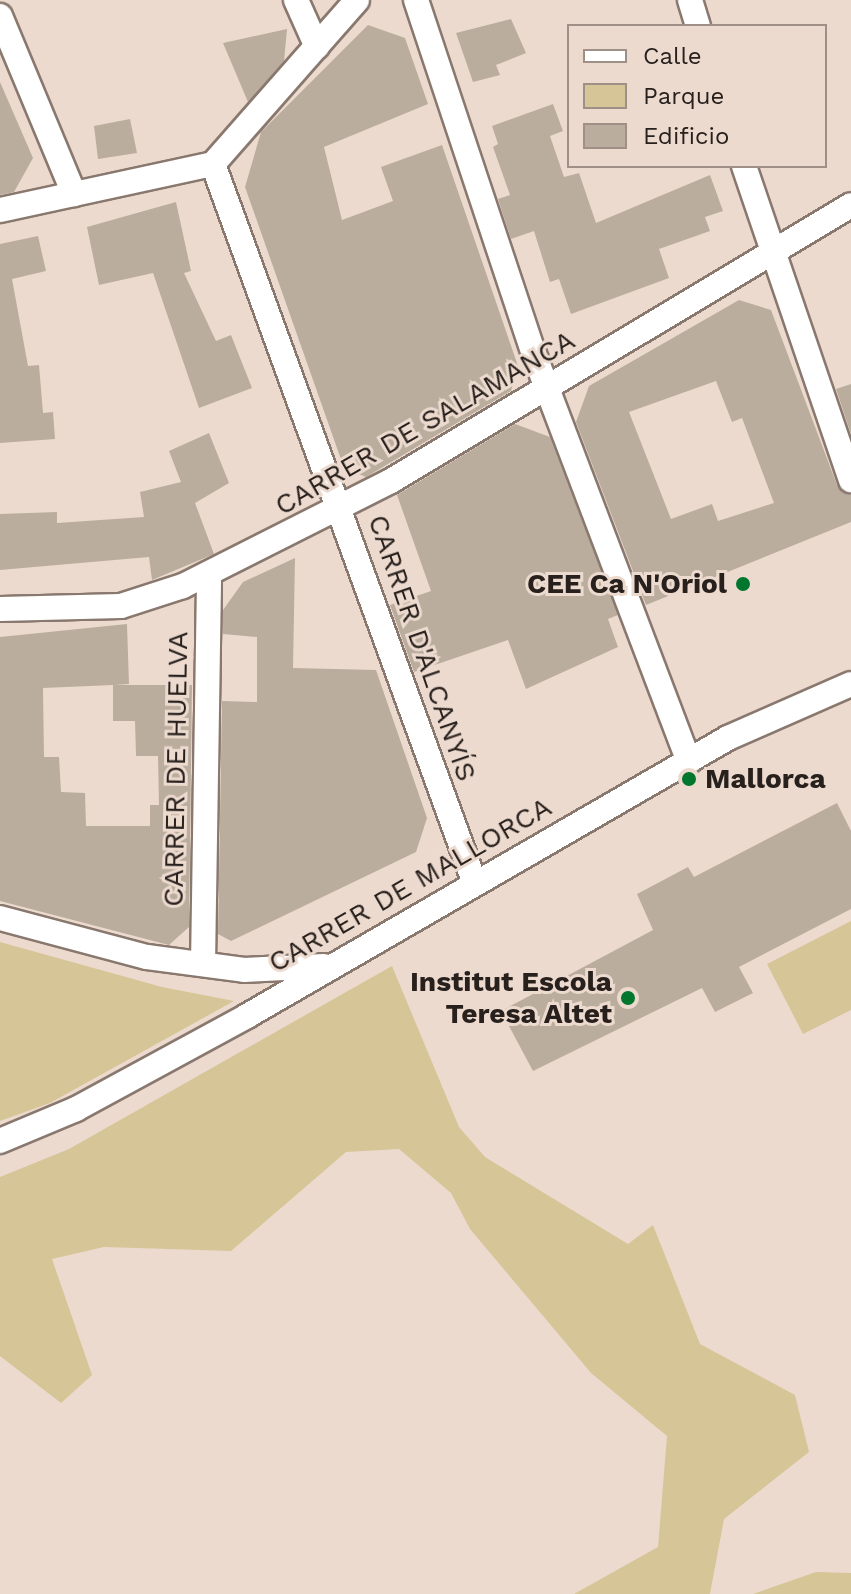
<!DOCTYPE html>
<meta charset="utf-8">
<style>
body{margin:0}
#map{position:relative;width:851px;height:1594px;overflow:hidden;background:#eddacf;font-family:"Work Sans",sans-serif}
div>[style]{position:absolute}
.green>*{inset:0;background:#d6c597}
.building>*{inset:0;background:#baad9e}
.roads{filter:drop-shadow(2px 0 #89786e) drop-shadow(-2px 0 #89786e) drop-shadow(0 2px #89786e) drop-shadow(0 -2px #89786e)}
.minor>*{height:24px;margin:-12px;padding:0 12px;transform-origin:12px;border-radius:12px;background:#fff}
.dots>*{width:22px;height:22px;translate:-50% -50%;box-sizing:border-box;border:4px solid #eddacf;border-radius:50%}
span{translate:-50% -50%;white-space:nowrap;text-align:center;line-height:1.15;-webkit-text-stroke:6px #eddacf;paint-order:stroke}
.street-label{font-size:28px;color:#27201c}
.poi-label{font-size:28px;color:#27201c;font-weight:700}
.right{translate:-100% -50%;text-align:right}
.left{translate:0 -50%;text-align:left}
.legend{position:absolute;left:567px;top:24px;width:260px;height:144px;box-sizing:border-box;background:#eddacf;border:2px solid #9e9087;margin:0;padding:10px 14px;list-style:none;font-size:24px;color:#27201c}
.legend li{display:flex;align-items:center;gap:16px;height:40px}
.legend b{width:40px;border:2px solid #9e9087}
</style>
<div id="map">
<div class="green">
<div style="clip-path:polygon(851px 921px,851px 1010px,803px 1034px,767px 964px)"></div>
<div style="clip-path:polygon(0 942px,162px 987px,234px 1001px,50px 1103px,0 1121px)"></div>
<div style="clip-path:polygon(392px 966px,459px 1127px,485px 1157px,628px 1244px,653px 1225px,700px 1344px,795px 1395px,809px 1452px,724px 1519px,710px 1594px,574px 1594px,658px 1547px,667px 1436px,591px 1373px,470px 1229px,451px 1193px,399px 1149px,346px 1152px,231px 1251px,104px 1247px,52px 1259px,92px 1375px,61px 1403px,0 1356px,0 1177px,69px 1149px)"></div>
<div style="clip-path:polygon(816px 1572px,851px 1573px,851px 1594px,753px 1594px)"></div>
</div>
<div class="building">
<div style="clip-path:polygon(511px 19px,526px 53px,496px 65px,500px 75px,473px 82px,456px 33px)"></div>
<div style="clip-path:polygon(368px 25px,405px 38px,428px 104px,324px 147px,342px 220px,393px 201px,381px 167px,442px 145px,518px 366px,511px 391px,366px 477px,344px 468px,245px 187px,261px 132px)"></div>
<div style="clip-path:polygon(287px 29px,284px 61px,248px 102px,223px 43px)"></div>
<div style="clip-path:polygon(0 82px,33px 158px,14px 192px,0 195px)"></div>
<div style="clip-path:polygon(553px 104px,563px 131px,550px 136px,564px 177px,579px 173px,596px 223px,710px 175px,723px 211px,705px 217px,710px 231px,659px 249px,669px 278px,571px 314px,559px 279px,550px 282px,534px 231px,511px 239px,498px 199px,510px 195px,493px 147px,498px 144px,492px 126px)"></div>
<div style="clip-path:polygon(130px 119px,137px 153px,98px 159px,94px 126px)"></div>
<div style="clip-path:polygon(176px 202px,191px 271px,184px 273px,216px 341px,231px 335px,252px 388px,199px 408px,153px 273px,99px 285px,87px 227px)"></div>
<div style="clip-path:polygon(38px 236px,46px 271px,12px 279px,28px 366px,39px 365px,43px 413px,53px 412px,55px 439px,0 443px,0 244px)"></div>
<div style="clip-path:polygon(evenodd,739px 300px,771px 310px,837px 485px,851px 495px,851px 522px,646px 605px,576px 422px,589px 386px,739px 300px,716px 381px,732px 422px,742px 418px,774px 503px,718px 521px,712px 504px,671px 519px,629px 412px,716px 381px)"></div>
<div style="clip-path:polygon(851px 384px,851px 434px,836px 389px)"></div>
<div style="clip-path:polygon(515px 424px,550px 437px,618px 615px,608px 619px,618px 647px,526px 689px,508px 640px,414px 672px,390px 605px,431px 591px,397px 495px)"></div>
<div style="clip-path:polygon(209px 433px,229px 483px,195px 503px,214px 554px,152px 580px,149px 557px,0 570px,0 514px,57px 512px,57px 523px,144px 517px,140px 492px,181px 482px,169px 451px)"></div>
<div style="clip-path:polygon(295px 558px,293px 668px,376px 670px,427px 818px,416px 852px,231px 941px,218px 934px,222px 701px,257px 702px,257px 637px,223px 634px,223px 610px,243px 582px)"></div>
<div style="clip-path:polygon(evenodd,127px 624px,129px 684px,114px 685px,192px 685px,189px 927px,169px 945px,0 901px,0 637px,127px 624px,113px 685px,113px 721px,135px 721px,136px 756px,158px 756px,159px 805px,150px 805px,150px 826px,86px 826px,85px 793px,61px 792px,59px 757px,44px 757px,43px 688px,113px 685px)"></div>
<div style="clip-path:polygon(837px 803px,851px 831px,851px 909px,739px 967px,753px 993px,715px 1012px,702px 988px,533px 1071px,501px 1011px,653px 930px,637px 894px,688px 867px,694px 877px)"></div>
</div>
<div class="roads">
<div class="minor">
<div style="left:296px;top:0;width:51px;rotate:65.9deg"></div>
<div style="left:416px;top:0;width:373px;rotate:71.6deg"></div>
<div style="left:534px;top:354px;width:436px;rotate:69.2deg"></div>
<div style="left:690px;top:0;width:27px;rotate:73deg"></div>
<div style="left:0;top:16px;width:193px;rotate:67.4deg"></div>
<div style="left:213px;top:164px;width:763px;rotate:70deg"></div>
<div style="left:744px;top:166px;width:332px;rotate:71.2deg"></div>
<div style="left:0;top:210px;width:218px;rotate:-12.2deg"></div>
<div style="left:213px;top:164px;width:218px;rotate:-48.7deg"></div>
<div style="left:0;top:609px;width:121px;rotate:-1.4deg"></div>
<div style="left:121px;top:606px;width:65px;rotate:-17.9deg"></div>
<div style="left:183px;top:586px;width:233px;rotate:-26.8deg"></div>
<div style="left:391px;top:481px;width:536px;rotate:-30.96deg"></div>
<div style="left:0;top:918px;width:152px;rotate:14.9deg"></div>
<div style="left:147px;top:957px;width:98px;rotate:7.6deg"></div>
<div style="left:244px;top:970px;width:80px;rotate:-2.9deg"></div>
<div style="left:203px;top:964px;width:390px;rotate:-89.1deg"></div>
<div style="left:0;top:1141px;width:82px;rotate:-22.8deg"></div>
<div style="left:76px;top:1109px;width:195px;rotate:-28.5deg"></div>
<div style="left:247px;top:1016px;width:556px;rotate:-30.03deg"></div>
<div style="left:728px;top:738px;width:134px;rotate:-23.7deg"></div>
</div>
</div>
<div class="dots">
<div style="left:743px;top:584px;background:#01772d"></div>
<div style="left:689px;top:779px;background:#01772d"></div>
<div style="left:628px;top:998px;background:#01772d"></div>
</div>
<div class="street-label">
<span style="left:425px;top:423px;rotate:-30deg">CARRER DE SALAMANCA</span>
<span style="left:422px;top:648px;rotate:71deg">CARRER D'ALCANYÍS</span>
<span style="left:176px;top:769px;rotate:-89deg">CARRER DE HUELVA</span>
<span style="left:410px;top:885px;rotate:-30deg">CARRER DE MALLORCA</span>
</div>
<div class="poi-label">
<span class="right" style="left:727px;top:584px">CEE Ca N'Oriol</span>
<span class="left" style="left:705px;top:779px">Mallorca</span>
<span class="right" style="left:612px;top:998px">Institut Escola<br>Teresa Altet</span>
</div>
<ul class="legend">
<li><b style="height:10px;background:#fff"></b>Calle</li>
<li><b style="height:22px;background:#d6c597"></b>Parque</li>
<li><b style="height:22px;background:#baad9e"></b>Edificio</li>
</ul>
</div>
